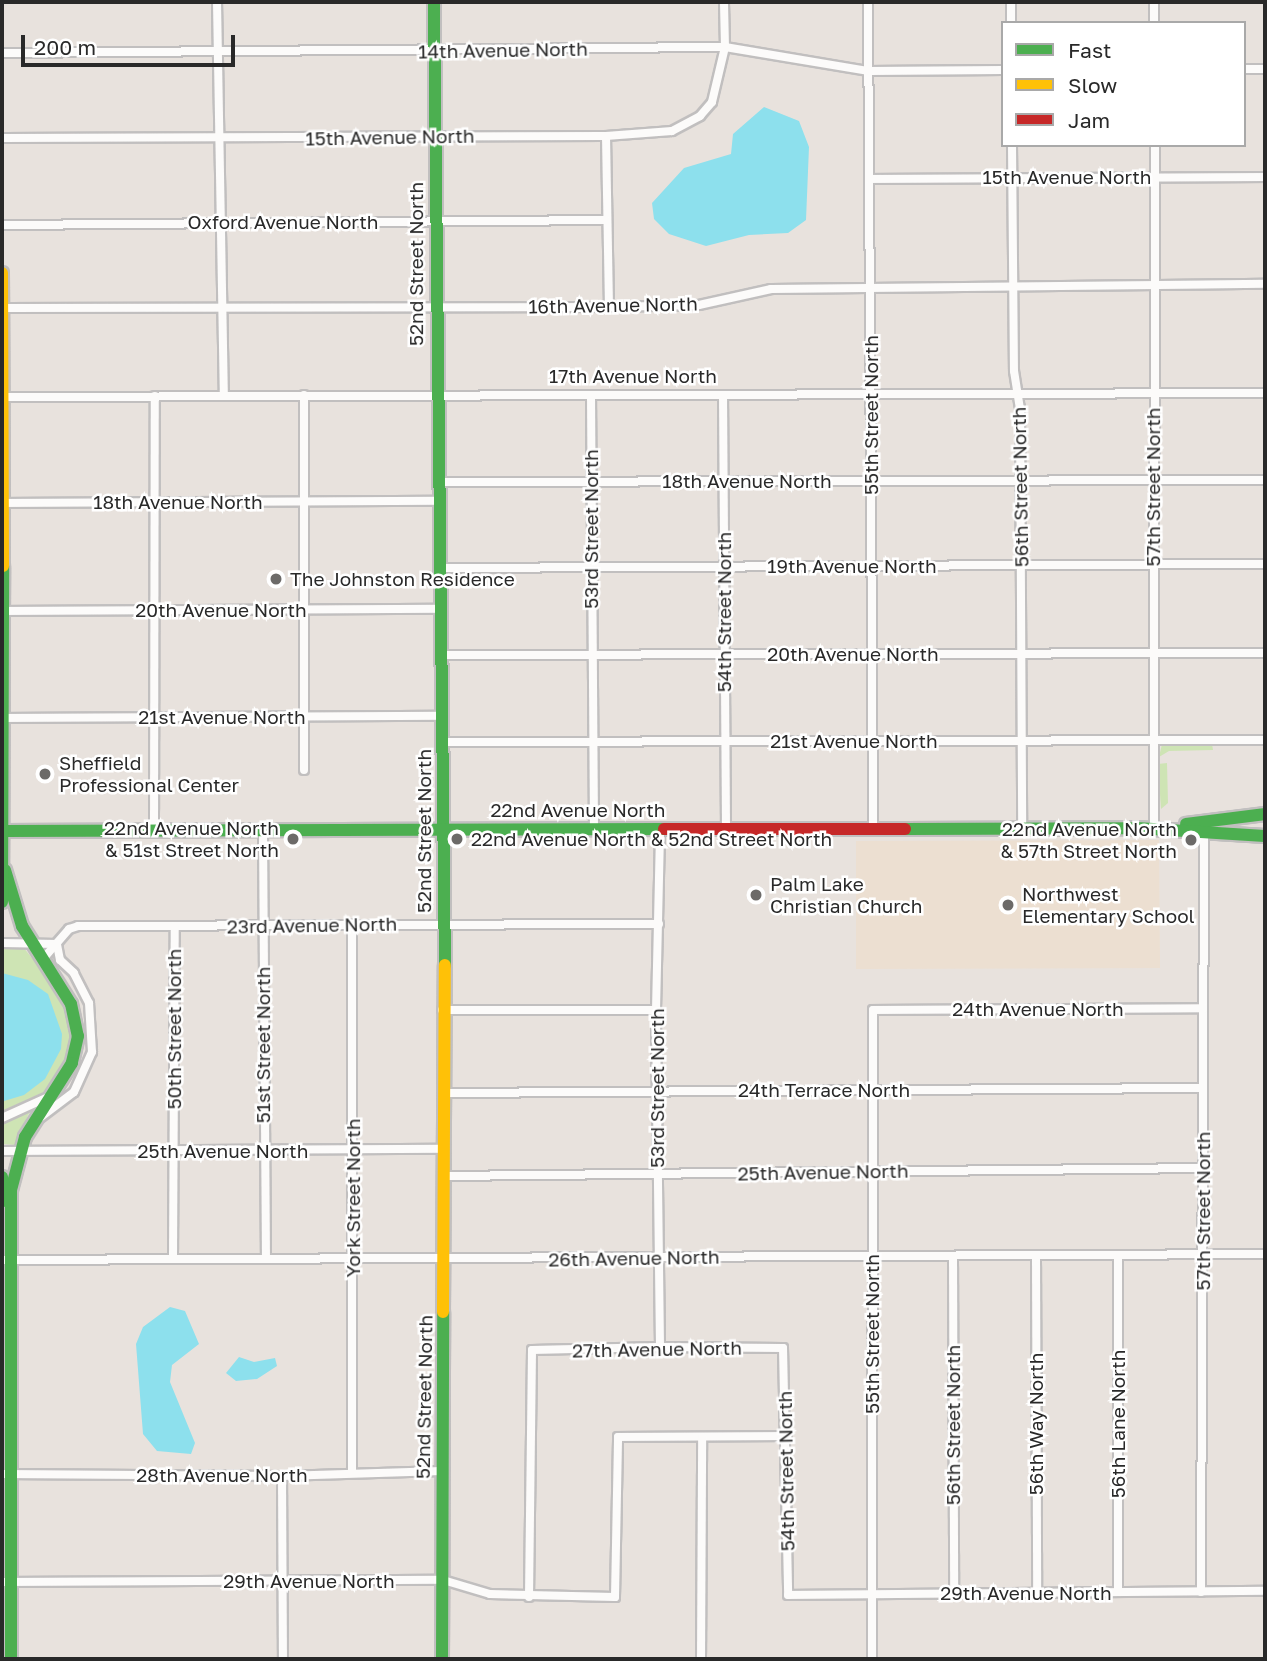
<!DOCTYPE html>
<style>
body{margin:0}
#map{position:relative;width:1267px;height:1661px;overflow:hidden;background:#e8e2dd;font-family:"Golos Text",sans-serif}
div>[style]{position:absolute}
.education>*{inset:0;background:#ecdfd1}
.green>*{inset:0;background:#cee4b4}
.water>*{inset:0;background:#8de0ed}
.roads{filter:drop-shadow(2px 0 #c1bfbf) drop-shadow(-2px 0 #c1bfbf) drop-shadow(0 2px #c1bfbf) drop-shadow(0 -2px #c1bfbf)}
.street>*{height:8px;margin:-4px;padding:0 4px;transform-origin:4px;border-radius:4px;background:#fcfbfa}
.fast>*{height:12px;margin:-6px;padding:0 6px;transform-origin:6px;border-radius:6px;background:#4caf50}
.slow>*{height:12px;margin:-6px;padding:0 6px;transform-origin:6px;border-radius:6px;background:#ffc107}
.jam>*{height:12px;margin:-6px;padding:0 6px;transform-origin:6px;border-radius:6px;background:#c62828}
.dots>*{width:19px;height:19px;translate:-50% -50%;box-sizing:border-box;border:4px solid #fff;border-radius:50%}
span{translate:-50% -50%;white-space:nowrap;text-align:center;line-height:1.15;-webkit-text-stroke:5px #fff;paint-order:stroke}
.street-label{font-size:19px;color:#292929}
.poi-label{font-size:19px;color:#292929}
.left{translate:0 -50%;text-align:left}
.right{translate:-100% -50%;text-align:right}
.frame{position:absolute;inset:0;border:4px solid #292929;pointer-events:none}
.legend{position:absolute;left:1001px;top:21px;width:245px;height:126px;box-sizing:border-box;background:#fff;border:2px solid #a9a9a9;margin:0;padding:9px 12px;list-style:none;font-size:21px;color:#292929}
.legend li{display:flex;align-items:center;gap:14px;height:35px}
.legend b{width:35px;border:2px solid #a9a9a9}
.scale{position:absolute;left:21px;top:35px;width:214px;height:32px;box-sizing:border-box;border:4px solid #292929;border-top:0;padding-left:9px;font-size:21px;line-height:24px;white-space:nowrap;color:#292929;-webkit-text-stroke:5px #fff;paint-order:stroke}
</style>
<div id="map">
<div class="education">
<div style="clip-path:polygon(1159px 840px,1160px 968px,856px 969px,856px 841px)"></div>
</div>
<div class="green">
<div style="clip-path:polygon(1162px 744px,1212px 744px,1213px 750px,1169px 751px,1159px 757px)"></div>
<div style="clip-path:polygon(1167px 763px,1168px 803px,1161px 809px,1158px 764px)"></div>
<div style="clip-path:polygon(2px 947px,23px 947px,58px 990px,71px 1024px,70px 1056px,28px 1115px,16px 1145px,2px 1144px)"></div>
</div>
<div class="water">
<div style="clip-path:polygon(764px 107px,799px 121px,809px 147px,806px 220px,788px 233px,749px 235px,706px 246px,669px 234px,654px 219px,652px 203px,684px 168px,731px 154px,733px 134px)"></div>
<div style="clip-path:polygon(2px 973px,28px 980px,48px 994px,62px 1034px,61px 1049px,45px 1079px,24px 1095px,4px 1101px)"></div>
<div style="clip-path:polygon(170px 1307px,185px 1311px,199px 1344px,172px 1365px,170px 1382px,195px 1443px,191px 1454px,157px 1451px,143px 1434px,136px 1344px,143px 1327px)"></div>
<div style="clip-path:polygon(239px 1357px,254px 1362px,275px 1358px,277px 1366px,257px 1379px,236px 1381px,226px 1373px)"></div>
</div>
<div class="roads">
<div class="street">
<div style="left:217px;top:2px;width:393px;rotate:89deg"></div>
<div style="left:868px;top:2px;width:827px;rotate:89.65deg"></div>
<div style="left:1011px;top:2px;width:21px;rotate:90deg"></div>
<div style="left:1154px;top:2px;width:21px;rotate:90deg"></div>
<div style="left:2px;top:53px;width:723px;rotate:-0.48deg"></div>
<div style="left:725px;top:47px;width:146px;rotate:9.5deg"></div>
<div style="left:869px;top:71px;width:134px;rotate:-0.4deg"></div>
<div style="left:1244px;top:69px;width:21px"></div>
<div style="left:606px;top:136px;width:171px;rotate:89deg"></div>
<div style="left:2px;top:138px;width:604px;rotate:-0.19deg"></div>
<div style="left:606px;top:136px;width:66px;rotate:-4.3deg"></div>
<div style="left:672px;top:131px;width:32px;rotate:-28deg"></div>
<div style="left:700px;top:116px;width:18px;rotate:-49deg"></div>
<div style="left:712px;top:102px;width:57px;rotate:-76.7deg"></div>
<div style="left:725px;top:47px;width:45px;rotate:-91.3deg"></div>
<div style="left:1012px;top:145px;width:226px;rotate:89.5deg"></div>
<div style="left:1014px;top:371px;width:37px;rotate:81deg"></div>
<div style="left:1020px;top:408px;width:420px;rotate:89.7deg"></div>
<div style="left:869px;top:179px;width:396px;rotate:-0.3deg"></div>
<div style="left:2px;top:225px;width:604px;rotate:-0.47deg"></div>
<div style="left:2px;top:308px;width:607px;rotate:-0.09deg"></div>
<div style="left:609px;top:307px;width:90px;rotate:-1.3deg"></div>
<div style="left:699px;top:305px;width:74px;rotate:-12.5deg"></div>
<div style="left:771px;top:289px;width:494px;rotate:-0.6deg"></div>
<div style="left:723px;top:395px;width:434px;rotate:89.6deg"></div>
<div style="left:591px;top:396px;width:434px;rotate:89.6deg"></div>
<div style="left:3px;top:397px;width:1262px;rotate:-0.18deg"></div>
<div style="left:438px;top:482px;width:827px;rotate:-0.14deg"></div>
<div style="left:2px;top:503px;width:436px;rotate:-0.3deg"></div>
<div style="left:439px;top:568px;width:826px;rotate:-0.28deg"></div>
<div style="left:2px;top:611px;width:439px;rotate:-0.3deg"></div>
<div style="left:441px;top:655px;width:824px;rotate:-0.14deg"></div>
<div style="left:2px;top:718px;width:441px;rotate:-0.3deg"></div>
<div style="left:442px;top:742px;width:823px;rotate:-0.14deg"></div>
<div style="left:304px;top:770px;width:375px;rotate:-90deg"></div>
<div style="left:1154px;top:828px;width:683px;rotate:-89.92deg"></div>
<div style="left:154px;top:831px;width:435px;rotate:-89.9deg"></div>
<div style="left:263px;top:831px;width:427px;rotate:89.6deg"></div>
<div style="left:352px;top:924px;width:549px;rotate:90deg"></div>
<div style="left:2px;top:943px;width:55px;rotate:1deg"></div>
<div style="left:42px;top:960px;width:41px;rotate:-48.9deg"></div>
<div style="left:69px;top:929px;width:9px;rotate:-18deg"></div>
<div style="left:78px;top:926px;width:581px;rotate:-0.2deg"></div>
<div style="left:442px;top:1010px;width:214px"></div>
<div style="left:445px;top:1093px;width:758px;rotate:-0.38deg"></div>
<div style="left:2px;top:1118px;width:48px;rotate:-24.4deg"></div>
<div style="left:37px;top:1120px;width:46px;rotate:-37.1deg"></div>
<div style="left:74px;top:1092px;width:44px;rotate:-65.8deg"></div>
<div style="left:92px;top:1052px;width:49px;rotate:-93.5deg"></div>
<div style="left:89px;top:1003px;width:34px;rotate:-117deg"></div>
<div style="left:74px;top:973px;width:19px;rotate:-137deg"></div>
<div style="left:60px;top:960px;width:16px;rotate:-101deg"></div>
<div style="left:2px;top:1151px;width:442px;rotate:-0.3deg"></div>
<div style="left:443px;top:1176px;width:760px;rotate:-0.6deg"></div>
<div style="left:1118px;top:1255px;width:337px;rotate:90deg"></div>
<div style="left:1036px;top:1256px;width:337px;rotate:89.8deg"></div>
<div style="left:953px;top:1257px;width:337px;rotate:89.8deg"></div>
<div style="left:173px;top:1259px;width:333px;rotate:-89.7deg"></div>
<div style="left:2px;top:1260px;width:1263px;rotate:-0.27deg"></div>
<div style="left:660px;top:1347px;width:337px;rotate:-90.7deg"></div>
<div style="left:656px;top:1010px;width:181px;rotate:-88.7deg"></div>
<div style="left:2px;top:1474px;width:280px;rotate:0.4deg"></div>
<div style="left:282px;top:1476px;width:160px;rotate:-1.8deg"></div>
<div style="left:282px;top:1476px;width:183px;rotate:89.7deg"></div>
<div style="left:2px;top:1582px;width:441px;rotate:-0.3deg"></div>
<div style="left:443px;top:1580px;width:49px;rotate:16.6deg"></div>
<div style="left:490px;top:1594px;width:125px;rotate:1.4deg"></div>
<div style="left:615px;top:1597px;width:160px;rotate:-88.9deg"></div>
<div style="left:618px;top:1437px;width:169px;rotate:-0.3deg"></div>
<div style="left:1201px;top:1592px;width:761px;rotate:-89.77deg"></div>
<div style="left:529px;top:1597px;width:247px;rotate:-89.3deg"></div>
<div style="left:532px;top:1350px;width:128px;rotate:-1.3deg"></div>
<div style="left:660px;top:1347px;width:123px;rotate:0.5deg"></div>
<div style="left:783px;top:1348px;width:247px;rotate:88.8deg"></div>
<div style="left:788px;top:1595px;width:477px;rotate:-0.5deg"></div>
<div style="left:701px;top:1659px;width:222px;rotate:-89.7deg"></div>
<div style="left:872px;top:1659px;width:649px;rotate:-89.91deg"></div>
<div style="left:873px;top:1010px;width:330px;rotate:-0.3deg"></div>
</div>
<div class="fast">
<div style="left:434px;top:2px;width:963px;rotate:89.35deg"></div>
<div style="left:1186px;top:824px;width:80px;rotate:-7.2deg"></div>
<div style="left:905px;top:829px;width:232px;rotate:-0.2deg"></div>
<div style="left:1137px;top:828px;width:128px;rotate:3.6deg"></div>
<div style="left:2px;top:831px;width:662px;rotate:-0.17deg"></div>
<div style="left:5px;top:870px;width:59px;rotate:73.1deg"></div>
<div style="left:22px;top:926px;width:92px;rotate:57.9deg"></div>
<div style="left:71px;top:1004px;width:33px;rotate:78deg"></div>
<div style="left:78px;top:1036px;width:28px;rotate:103deg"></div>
<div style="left:72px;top:1063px;width:88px;rotate:122.4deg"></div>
<div style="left:25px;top:1137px;width:55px;rotate:104.8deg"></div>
<div style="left:11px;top:1190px;width:469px;rotate:90deg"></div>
<div style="left:2px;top:902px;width:336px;rotate:-89.8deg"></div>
<div style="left:2px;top:1177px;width:25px;rotate:78deg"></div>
<div style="left:442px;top:1659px;width:347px;rotate:-89.8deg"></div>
</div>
<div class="slow">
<div style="left:2px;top:273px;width:293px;rotate:89.8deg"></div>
<div style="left:443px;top:1312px;width:347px;rotate:-89.7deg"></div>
</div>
<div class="jam">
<div style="left:664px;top:829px;width:241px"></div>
</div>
</div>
<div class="dots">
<div style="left:276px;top:579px;background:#6c6a68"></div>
<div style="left:45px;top:774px;background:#6c6a68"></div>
<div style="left:293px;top:839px;background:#6c6a68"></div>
<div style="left:457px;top:839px;background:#6c6a68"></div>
<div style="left:1191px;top:840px;background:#6c6a68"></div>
<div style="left:756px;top:895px;background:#6c6a68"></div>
<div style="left:1008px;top:905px;background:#6c6a68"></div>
</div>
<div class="street-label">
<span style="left:503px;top:50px;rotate:-1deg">14th Avenue North</span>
<span style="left:390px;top:137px;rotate:-1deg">15th Avenue North</span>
<span style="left:1067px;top:177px">15th Avenue North</span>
<span style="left:283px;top:222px">Oxford Avenue North</span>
<span style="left:416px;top:264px;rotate:-90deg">52nd Street North</span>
<span style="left:613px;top:305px;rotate:-1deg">16th Avenue North</span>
<span style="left:633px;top:376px">17th Avenue North</span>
<span style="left:871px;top:415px;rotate:-90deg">55th Street North</span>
<span style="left:747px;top:481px">18th Avenue North</span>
<span style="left:1020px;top:487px;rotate:-91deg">56th Street North</span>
<span style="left:1153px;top:487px;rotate:-90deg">57th Street North</span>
<span style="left:178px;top:502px">18th Avenue North</span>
<span style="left:591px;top:529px;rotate:-90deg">53rd Street North</span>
<span style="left:852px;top:566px">19th Avenue North</span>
<span style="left:221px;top:610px">20th Avenue North</span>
<span style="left:724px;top:612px;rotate:-90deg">54th Street North</span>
<span style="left:853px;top:654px">20th Avenue North</span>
<span style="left:222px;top:717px">21st Avenue North</span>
<span style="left:854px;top:741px">21st Avenue North</span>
<span style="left:578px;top:810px">22nd Avenue North</span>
<span style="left:424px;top:831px;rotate:-90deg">52nd Street North</span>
<span style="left:312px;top:925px;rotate:-1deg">23rd Avenue North</span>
<span style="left:1038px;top:1009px">24th Avenue North</span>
<span style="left:174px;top:1029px;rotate:-90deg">50th Street North</span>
<span style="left:263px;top:1045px;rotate:-90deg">51st Street North</span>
<span style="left:657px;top:1088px;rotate:-90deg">53rd Street North</span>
<span style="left:824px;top:1090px">24th Terrace North</span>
<span style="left:223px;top:1151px">25th Avenue North</span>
<span style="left:823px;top:1172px;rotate:-1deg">25th Avenue North</span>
<span style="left:353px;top:1198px;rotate:-90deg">York Street North</span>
<span style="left:1203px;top:1211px;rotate:-90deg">57th Street North</span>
<span style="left:634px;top:1258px;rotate:-1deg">26th Avenue North</span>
<span style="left:872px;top:1334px;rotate:-90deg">55th Street North</span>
<span style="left:657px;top:1349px;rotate:-1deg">27th Avenue North</span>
<span style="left:424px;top:1397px;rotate:-89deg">52nd Street North</span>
<span style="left:1036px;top:1424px;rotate:-90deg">56th Way North</span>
<span style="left:1118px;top:1424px;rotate:-90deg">56th Lane North</span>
<span style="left:953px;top:1425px;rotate:-90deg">56th Street North</span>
<span style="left:786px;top:1471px;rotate:-91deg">54th Street North</span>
<span style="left:222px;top:1475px">28th Avenue North</span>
<span style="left:309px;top:1581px">29th Avenue North</span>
<span style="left:1026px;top:1593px">29th Avenue North</span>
</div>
<div class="poi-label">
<span class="left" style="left:290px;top:579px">The Johnston Residence</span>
<span class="left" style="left:59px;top:774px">Sheffield<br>Professional Center</span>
<span class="right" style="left:279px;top:839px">22nd Avenue North<br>&amp; 51st Street North</span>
<span class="right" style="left:1177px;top:840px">22nd Avenue North<br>&amp; 57th Street North</span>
<span class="left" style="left:471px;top:839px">22nd Avenue North &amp; 52nd Street North</span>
<span class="left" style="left:770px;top:895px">Palm Lake<br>Christian Church</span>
<span class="left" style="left:1022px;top:905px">Northwest<br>Elementary School</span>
</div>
<div class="frame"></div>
<ul class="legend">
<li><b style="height:9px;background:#4caf50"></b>Fast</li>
<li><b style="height:9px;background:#ffc107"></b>Slow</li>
<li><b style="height:9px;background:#c62828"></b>Jam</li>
</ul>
<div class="scale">200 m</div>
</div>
